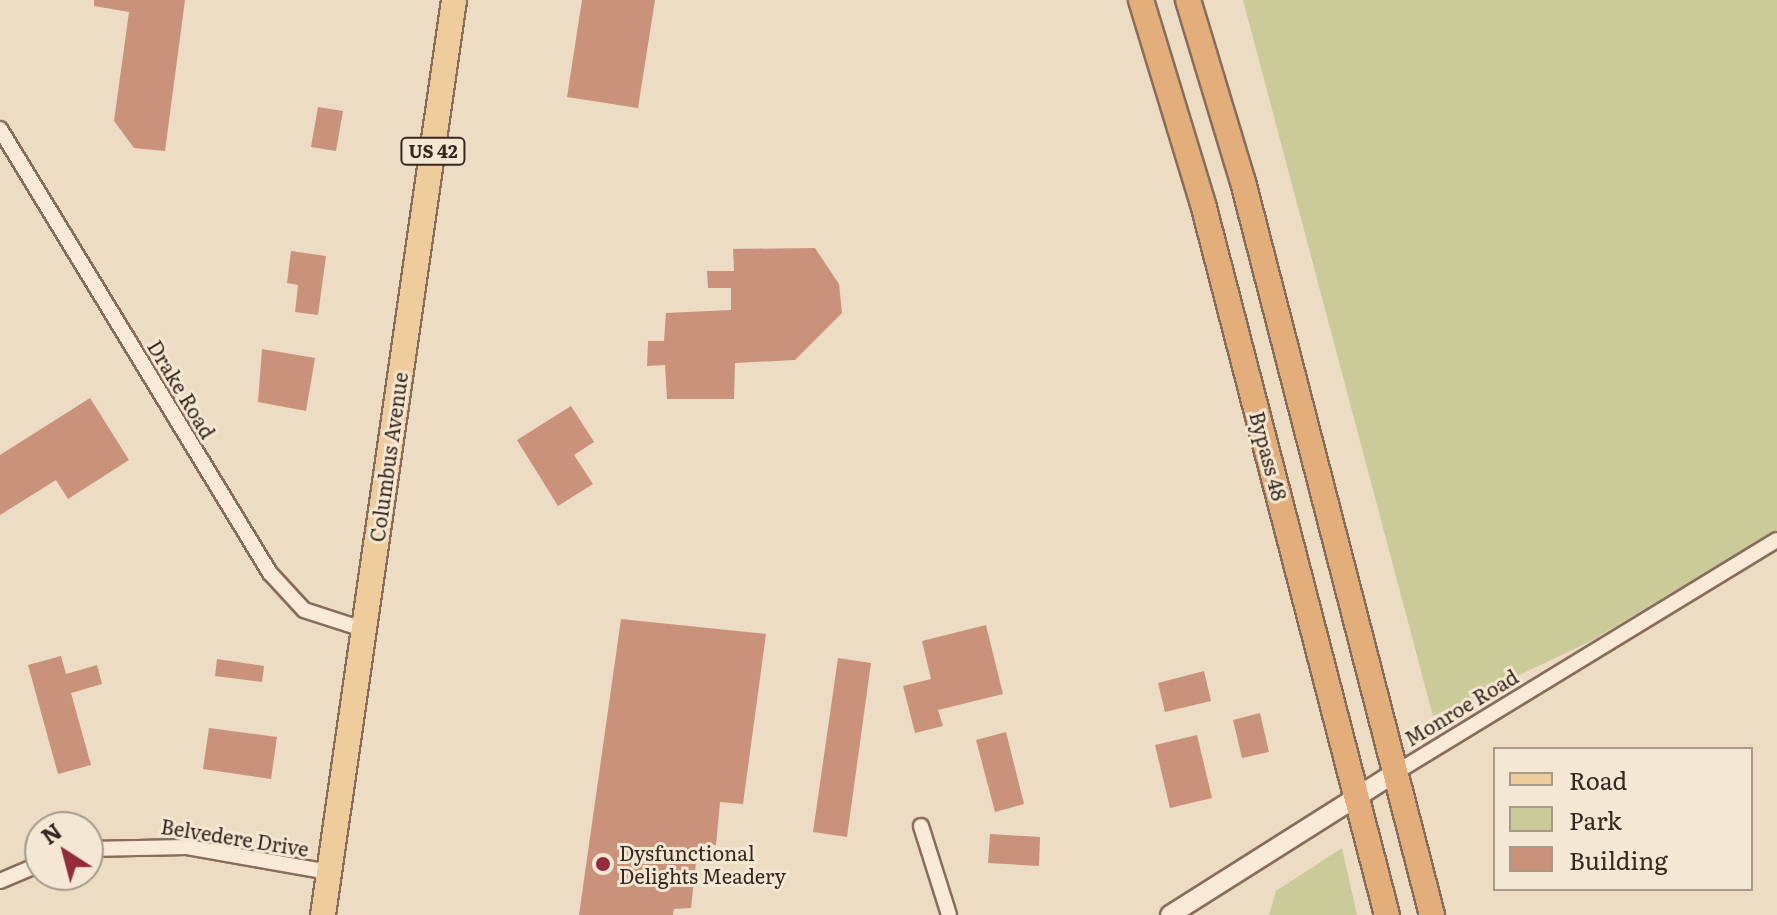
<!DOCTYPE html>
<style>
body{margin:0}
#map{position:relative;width:1777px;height:915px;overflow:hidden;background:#eddcc4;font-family:Literata,serif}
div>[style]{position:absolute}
.green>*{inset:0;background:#cacb98}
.building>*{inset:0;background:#ca927a}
.roads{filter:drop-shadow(2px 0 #876d5b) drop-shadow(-2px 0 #876d5b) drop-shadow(0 2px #876d5b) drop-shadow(0 -2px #876d5b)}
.minor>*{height:14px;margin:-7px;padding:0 7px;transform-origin:7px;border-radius:7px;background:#f8ead7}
.tertiary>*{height:18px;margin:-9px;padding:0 9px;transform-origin:9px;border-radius:9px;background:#f8ead7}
.primary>*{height:24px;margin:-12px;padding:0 12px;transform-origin:12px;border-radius:12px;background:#efcc9c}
.trunk>*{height:24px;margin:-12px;padding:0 12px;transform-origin:12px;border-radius:12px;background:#e4ae7a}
.dots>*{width:22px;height:22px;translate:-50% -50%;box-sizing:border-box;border:4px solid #f4e7d3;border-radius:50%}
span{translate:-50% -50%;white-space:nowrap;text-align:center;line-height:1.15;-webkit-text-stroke:6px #f4e7d3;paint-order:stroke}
.shield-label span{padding:2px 6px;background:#f4e7d3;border:2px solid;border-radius:6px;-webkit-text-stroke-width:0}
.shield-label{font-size:18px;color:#37271e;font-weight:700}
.street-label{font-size:20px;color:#37271e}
.poi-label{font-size:20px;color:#37271e}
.left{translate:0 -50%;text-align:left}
.legend{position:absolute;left:1493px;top:747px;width:260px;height:144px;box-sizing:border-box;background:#f4e7d3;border:2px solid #a89a8b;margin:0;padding:10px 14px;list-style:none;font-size:24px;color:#37271e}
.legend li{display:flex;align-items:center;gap:16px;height:40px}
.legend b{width:40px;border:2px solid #a89a8b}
.north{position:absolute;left:24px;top:811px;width:80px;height:80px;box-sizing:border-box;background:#f4e7d3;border:2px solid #a89a8b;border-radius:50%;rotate:324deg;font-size:22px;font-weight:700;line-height:32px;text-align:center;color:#37271e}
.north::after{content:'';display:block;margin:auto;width:28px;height:36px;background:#942c39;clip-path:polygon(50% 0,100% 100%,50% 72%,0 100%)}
</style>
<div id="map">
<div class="green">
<div style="clip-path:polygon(1243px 0,1777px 0,1777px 530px,1589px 642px,1433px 716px)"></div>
<div style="clip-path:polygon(1342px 848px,1357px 915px,1269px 915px,1276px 891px)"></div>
</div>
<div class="building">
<div style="clip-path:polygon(94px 0,185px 0,165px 151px,134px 148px,114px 121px,129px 12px,94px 6px)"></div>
<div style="clip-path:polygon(582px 0,655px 0,638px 108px,567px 97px)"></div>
<div style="clip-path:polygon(318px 107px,343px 111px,336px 151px,311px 147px)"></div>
<div style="clip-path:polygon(815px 248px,839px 284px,842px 313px,795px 360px,735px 363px,734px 399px,667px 399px,665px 365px,647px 366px,648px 341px,664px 341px,666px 313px,731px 310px,731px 288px,708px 288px,707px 271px,734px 271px,733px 249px)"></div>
<div style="clip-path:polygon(291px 251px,326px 256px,318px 315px,295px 312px,298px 285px,287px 283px)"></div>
<div style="clip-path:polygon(262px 349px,315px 358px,306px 411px,258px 402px)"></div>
<div style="clip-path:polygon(90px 398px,129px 460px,68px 499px,56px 480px,0 515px,0 455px)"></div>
<div style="clip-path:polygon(571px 406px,594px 442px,574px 455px,593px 484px,558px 506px,517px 440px)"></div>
<div style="clip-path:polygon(621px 619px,766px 634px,743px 804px,720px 802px,716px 845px,698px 844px,691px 908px,674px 909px,673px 915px,579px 915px)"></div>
<div style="clip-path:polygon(986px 625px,1003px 694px,938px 710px,943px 726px,915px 733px,903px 686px,931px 679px,922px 641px)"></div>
<div style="clip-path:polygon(61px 656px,66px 674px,97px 665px,102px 684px,71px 693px,91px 765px,58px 774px,28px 665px)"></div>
<div style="clip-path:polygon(838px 658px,871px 663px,847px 837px,813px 832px)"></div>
<div style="clip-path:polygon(217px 659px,264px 666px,262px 682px,215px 676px)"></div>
<div style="clip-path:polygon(1204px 671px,1211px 701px,1165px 712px,1158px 683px)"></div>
<div style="clip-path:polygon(1260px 713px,1269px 752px,1242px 758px,1233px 720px)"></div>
<div style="clip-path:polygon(209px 728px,277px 737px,271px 779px,203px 769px)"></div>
<div style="clip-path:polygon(1006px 732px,1024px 804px,995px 812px,976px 740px)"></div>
<div style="clip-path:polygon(1197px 735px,1212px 798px,1170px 808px,1155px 745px)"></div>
<div style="clip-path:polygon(990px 834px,1040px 837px,1039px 866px,988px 863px)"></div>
</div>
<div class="roads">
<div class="minor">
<div style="left:0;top:129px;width:520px;rotate:58.7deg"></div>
<div style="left:270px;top:573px;width:50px;rotate:47.4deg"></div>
<div style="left:304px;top:610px;width:62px;rotate:17.9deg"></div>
<div style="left:1395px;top:773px;width:447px;rotate:-31.4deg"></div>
<div style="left:921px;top:826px;width:93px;rotate:72.5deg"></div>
<div style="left:88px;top:849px;width:99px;rotate:-1.2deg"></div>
<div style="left:187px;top:847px;width:144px;rotate:10deg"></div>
<div style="left:0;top:881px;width:43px;rotate:-23deg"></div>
</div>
<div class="tertiary">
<div style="left:1170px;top:915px;width:266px;rotate:-32.3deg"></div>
</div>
<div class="primary">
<div style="left:323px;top:915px;width:924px;rotate:-81.85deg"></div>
</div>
<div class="trunk">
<div style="left:1141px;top:0;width:213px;rotate:73.1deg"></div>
<div style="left:1203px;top:204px;width:734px;rotate:75.49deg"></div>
<div style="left:1188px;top:0;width:190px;rotate:73.2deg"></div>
<div style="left:1243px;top:182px;width:757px;rotate:75.54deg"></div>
</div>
</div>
<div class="dots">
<div style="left:603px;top:864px;background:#942c39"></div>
</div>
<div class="shield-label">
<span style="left:433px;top:151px">US 42</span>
</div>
<div class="street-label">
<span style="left:182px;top:389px;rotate:59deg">Drake Road</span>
<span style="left:1269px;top:456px;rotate:75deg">Bypass 48</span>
<span style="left:388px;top:457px;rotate:-82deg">Columbus Avenue</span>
<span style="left:1461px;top:707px;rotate:-31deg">Monroe Road</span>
<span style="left:235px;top:837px;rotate:9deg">Belvedere Drive</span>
</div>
<div class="poi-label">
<span class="left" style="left:619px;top:864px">Dysfunctional<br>Delights Meadery</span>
</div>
<ul class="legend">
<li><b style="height:10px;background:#efcc9c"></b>Road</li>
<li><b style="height:22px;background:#cacb98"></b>Park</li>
<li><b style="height:22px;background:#ca927a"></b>Building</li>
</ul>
<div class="north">N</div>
</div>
